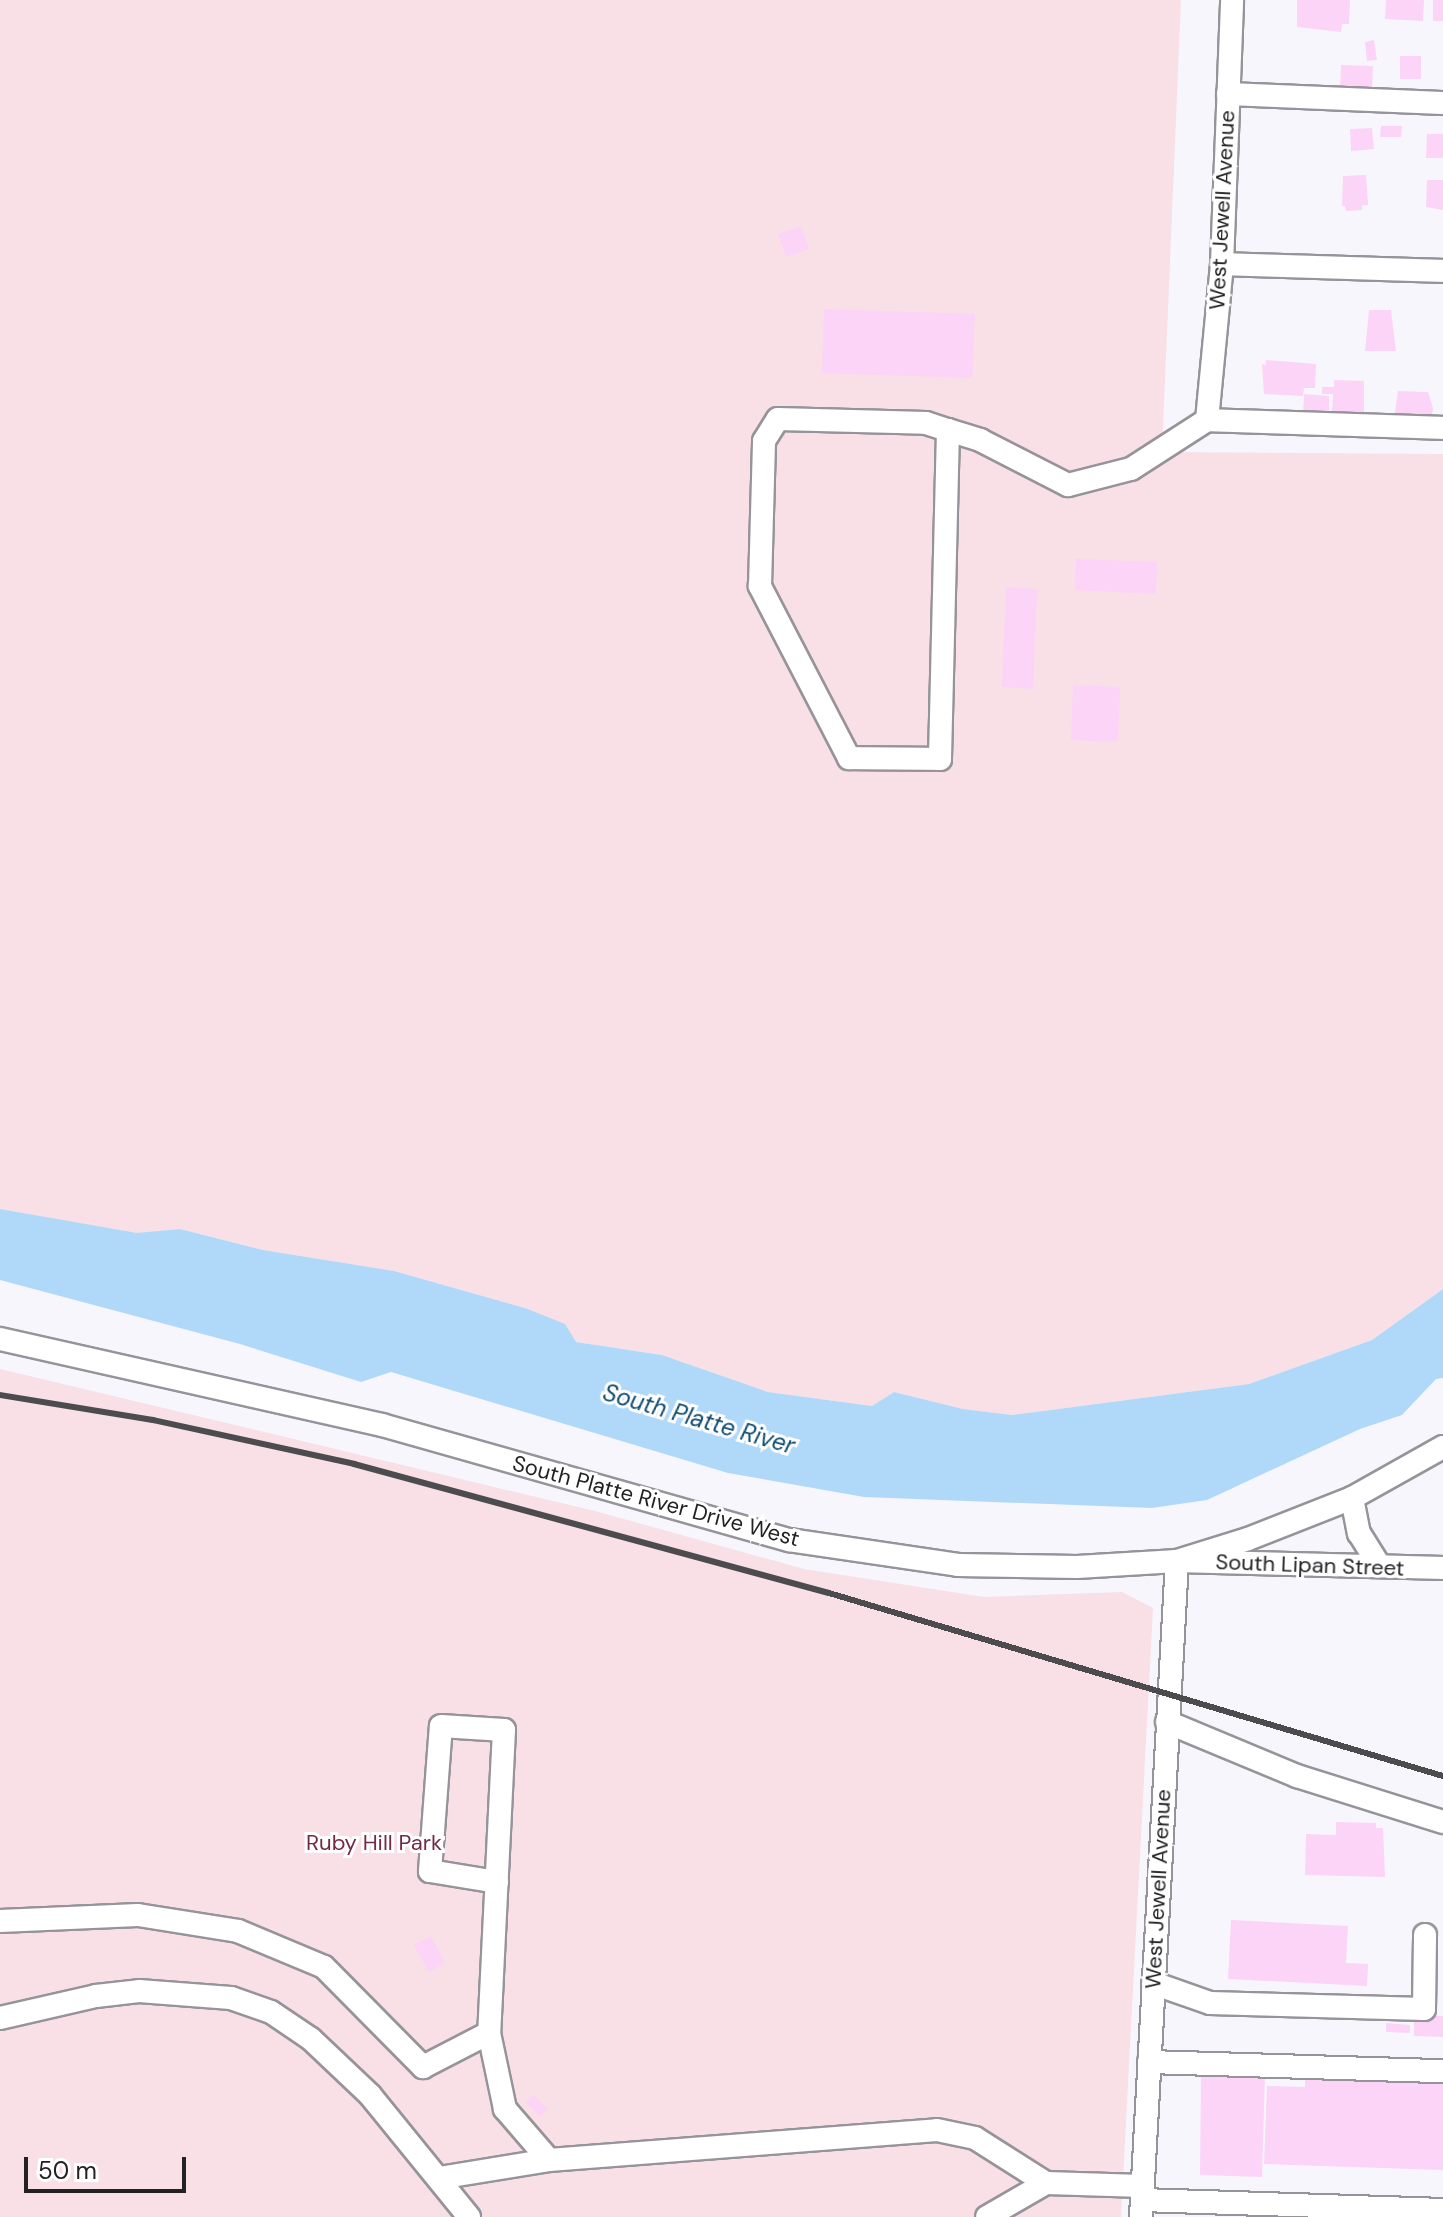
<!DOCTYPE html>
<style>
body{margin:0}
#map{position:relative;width:1443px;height:2217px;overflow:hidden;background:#f8f6fd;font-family:"DM Sans",sans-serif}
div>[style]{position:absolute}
.green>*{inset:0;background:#f9dfe6}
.water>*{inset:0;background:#b0d9f9}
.building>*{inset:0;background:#fbd4f7}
.roads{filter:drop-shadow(2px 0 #96949a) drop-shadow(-2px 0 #96949a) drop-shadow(0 2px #96949a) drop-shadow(0 -2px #96949a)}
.minor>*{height:22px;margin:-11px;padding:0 11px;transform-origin:11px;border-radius:11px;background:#fff}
.rail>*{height:6px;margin:-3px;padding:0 3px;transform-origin:3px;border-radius:3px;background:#4c4b4e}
span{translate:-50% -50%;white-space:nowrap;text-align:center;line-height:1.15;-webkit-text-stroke:6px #fff;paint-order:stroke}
.street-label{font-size:22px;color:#222123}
.park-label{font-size:22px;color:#732a46}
.water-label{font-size:24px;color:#114d73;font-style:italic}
.scale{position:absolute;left:24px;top:2157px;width:162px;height:36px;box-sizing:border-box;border:4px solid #222123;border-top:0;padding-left:10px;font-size:24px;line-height:28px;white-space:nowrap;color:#222123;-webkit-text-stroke:6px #fff;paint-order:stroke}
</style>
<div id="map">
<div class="green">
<div style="clip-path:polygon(0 0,1181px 0,1162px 452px,1443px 454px,1443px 1289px,1372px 1340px,1249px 1384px,1012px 1415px,963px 1409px,894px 1392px,872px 1406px,768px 1392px,662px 1355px,576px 1342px,525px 1308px,394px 1271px,263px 1250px,180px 1229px,137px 1234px,0 1209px)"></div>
<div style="clip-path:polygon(0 1369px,595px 1511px,804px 1569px,984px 1597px,1122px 1592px,1153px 1608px,1121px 2217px,0 2217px)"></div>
</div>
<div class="water">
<div style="clip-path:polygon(0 1209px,137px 1233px,180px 1229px,263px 1250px,394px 1271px,525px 1308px,565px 1324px,576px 1342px,662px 1355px,768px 1392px,872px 1406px,894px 1392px,963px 1409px,1012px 1415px,1249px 1384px,1372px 1340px,1443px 1289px,1443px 1378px,1436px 1379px,1402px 1415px,1360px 1429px,1207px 1500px,1152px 1508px,864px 1497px,728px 1473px,391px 1372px,361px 1382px,240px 1344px,0 1280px)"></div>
</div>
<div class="building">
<div style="clip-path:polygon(1297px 0,1350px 0,1349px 24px,1342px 24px,1341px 32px,1297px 27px)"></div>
<div style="clip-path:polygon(1386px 0,1424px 0,1423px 21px,1385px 19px)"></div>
<div style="clip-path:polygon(1433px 0,1443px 0,1443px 21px,1433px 21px)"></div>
<div style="clip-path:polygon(1374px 40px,1377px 60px,1367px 61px,1365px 42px)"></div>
<div style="clip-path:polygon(1400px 56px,1421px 56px,1421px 79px,1400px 79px)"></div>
<div style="clip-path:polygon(1341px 65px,1373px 66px,1372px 92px,1340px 91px)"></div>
<div style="clip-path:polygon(1381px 126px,1402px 126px,1401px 137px,1380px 137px)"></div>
<div style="clip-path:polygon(1372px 128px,1374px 149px,1351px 151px,1350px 129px)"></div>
<div style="clip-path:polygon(1427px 134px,1443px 134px,1443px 158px,1426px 158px)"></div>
<div style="clip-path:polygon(1366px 175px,1368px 205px,1362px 205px,1362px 210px,1346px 211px,1345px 206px,1342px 206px,1343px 176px)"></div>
<div style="clip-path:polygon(1427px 180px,1443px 180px,1443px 210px,1426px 207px)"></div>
<div style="clip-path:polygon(801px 226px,809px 249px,786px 257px,778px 234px)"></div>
<div style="clip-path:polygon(824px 309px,975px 314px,972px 378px,822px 373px)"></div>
<div style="clip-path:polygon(1369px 310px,1391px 310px,1396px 351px,1365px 351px)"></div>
<div style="clip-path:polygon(1266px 360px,1316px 364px,1315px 388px,1304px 388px,1303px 396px,1264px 394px,1262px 364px,1266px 365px)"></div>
<div style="clip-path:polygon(1334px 380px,1364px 381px,1364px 413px,1332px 412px,1333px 394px,1322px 394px,1322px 387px,1334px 387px)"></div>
<div style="clip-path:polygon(1398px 391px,1428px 392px,1433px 408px,1431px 421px,1394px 420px)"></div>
<div style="clip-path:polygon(1304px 394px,1329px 396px,1329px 418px,1303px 416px)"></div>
<div style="clip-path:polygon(1076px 559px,1157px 562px,1156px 594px,1075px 590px)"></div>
<div style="clip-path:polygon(1006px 587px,1037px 589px,1033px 689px,1002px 687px)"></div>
<div style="clip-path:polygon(1073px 685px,1120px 687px,1118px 742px,1071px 740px)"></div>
<div style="clip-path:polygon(1336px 1822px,1376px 1823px,1376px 1828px,1383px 1828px,1385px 1877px,1305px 1875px,1306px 1834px,1336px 1835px)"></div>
<div style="clip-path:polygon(1231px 1920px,1348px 1926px,1346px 1963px,1368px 1964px,1367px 1986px,1228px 1979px)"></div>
<div style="clip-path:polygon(431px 1936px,445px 1963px,429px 1972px,414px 1945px)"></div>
<div style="clip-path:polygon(1414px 2015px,1443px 2016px,1443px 2037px,1414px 2036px)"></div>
<div style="clip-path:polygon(1386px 2023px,1410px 2025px,1410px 2033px,1386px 2032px)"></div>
<div style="clip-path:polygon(1201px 2073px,1265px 2075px,1262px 2177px,1200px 2175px)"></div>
<div style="clip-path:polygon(1305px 2076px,1443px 2081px,1443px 2170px,1264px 2164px,1267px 2086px,1305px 2087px)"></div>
<div style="clip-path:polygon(534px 2095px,548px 2109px,540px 2116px,526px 2103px)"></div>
</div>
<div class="roads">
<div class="minor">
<div style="left:1228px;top:94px;width:215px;rotate:2.4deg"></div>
<div style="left:1222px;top:264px;width:221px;rotate:1.8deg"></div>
<div style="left:1207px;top:420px;width:157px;rotate:-84.5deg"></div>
<div style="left:1222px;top:264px;width:264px;rotate:-87.8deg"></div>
<div style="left:948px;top:430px;width:329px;rotate:91.4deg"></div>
<div style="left:940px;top:759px;width:91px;rotate:-179.4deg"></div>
<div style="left:849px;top:758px;width:194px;rotate:-117.4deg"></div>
<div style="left:760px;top:586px;width:145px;rotate:-88.4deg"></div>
<div style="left:764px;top:441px;width:26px;rotate:-58deg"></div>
<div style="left:778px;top:419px;width:148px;rotate:1.5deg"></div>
<div style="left:926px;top:423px;width:23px;rotate:18deg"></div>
<div style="left:948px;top:430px;width:34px;rotate:17deg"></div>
<div style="left:980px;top:440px;width:99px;rotate:27.1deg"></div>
<div style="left:1068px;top:485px;width:65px;rotate:-14.3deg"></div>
<div style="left:1131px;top:469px;width:90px;rotate:-32.8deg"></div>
<div style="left:1207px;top:420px;width:236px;rotate:1.9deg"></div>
<div style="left:0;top:1339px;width:392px;rotate:12.7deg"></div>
<div style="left:382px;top:1425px;width:423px;rotate:15.8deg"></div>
<div style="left:789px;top:1540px;width:171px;rotate:8.4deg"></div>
<div style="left:958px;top:1565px;width:119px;rotate:1deg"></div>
<div style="left:1077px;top:1567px;width:100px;rotate:-3.4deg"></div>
<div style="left:1177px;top:1561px;width:74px;rotate:-17.2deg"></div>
<div style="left:1248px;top:1539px;width:112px;rotate:-21.5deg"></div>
<div style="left:1352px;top:1498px;width:104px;rotate:-29.3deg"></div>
<div style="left:1352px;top:1498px;width:36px;rotate:79deg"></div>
<div style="left:1359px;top:1533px;width:39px;rotate:58deg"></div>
<div style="left:1167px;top:1722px;width:141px;rotate:22.6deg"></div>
<div style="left:1297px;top:1776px;width:153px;rotate:17.5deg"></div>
<div style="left:497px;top:1882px;width:68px;rotate:-170.7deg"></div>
<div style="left:430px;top:1871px;width:145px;rotate:-85.7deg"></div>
<div style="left:441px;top:1726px;width:63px;rotate:3.6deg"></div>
<div style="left:504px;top:1730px;width:303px;rotate:92.8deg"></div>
<div style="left:489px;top:2033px;width:78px;rotate:78.1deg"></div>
<div style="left:505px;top:2109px;width:67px;rotate:49.2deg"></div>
<div style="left:0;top:1921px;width:138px;rotate:-2.5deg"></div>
<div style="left:138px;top:1915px;width:101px;rotate:9.1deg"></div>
<div style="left:238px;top:1931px;width:93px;rotate:22.7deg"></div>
<div style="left:324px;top:1967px;width:141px;rotate:45.3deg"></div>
<div style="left:423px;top:2067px;width:74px;rotate:-27.3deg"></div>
<div style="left:1153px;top:1983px;width:60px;rotate:19.3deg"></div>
<div style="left:1210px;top:2003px;width:214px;rotate:1.6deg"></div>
<div style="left:1424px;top:2009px;width:74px;rotate:-89.2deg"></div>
<div style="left:0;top:2018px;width:98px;rotate:-12.9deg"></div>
<div style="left:96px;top:1996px;width:43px;rotate:-6.6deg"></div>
<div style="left:139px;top:1991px;width:92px;rotate:4.4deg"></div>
<div style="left:231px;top:1998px;width:42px;rotate:19.3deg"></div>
<div style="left:271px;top:2012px;width:48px;rotate:34deg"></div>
<div style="left:311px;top:2039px;width:81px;rotate:43.5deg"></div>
<div style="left:370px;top:2095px;width:157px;rotate:50.9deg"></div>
<div style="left:1149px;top:2062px;width:294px;rotate:1.8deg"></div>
<div style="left:439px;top:2178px;width:111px;rotate:-9.3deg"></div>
<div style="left:549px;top:2160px;width:389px;rotate:-4.4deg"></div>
<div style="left:937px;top:2130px;width:39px;rotate:12deg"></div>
<div style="left:975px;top:2138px;width:84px;rotate:32.4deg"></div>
<div style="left:1046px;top:2183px;width:97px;rotate:1.8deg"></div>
<div style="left:1142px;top:2200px;width:301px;rotate:1.9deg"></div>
<div style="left:987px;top:2217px;width:68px;rotate:-30deg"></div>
<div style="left:1141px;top:2217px;width:657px;rotate:-86.86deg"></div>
<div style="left:1177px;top:1561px;width:266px;rotate:1.5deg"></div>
</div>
</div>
<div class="rail">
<div style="left:0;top:1395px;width:155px;rotate:9.3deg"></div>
<div style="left:153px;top:1420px;width:206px;rotate:12.3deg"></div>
<div style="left:354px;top:1464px;width:492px;rotate:15.2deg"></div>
<div style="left:829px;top:1593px;width:641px;rotate:16.6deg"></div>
</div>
<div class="street-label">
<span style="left:1222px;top:210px;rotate:-87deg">West Jewell Avenue</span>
<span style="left:656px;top:1501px;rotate:15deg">South Platte River Drive West</span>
<span style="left:1310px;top:1565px;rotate:2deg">South Lipan Street</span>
<span style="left:1158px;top:1889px;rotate:-87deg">West Jewell Avenue</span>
</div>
<div class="park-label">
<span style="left:374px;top:1843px">Ruby Hill Park</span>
</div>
<div class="water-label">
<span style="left:699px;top:1419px;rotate:16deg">South Platte River</span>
</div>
<div class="scale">50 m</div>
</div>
